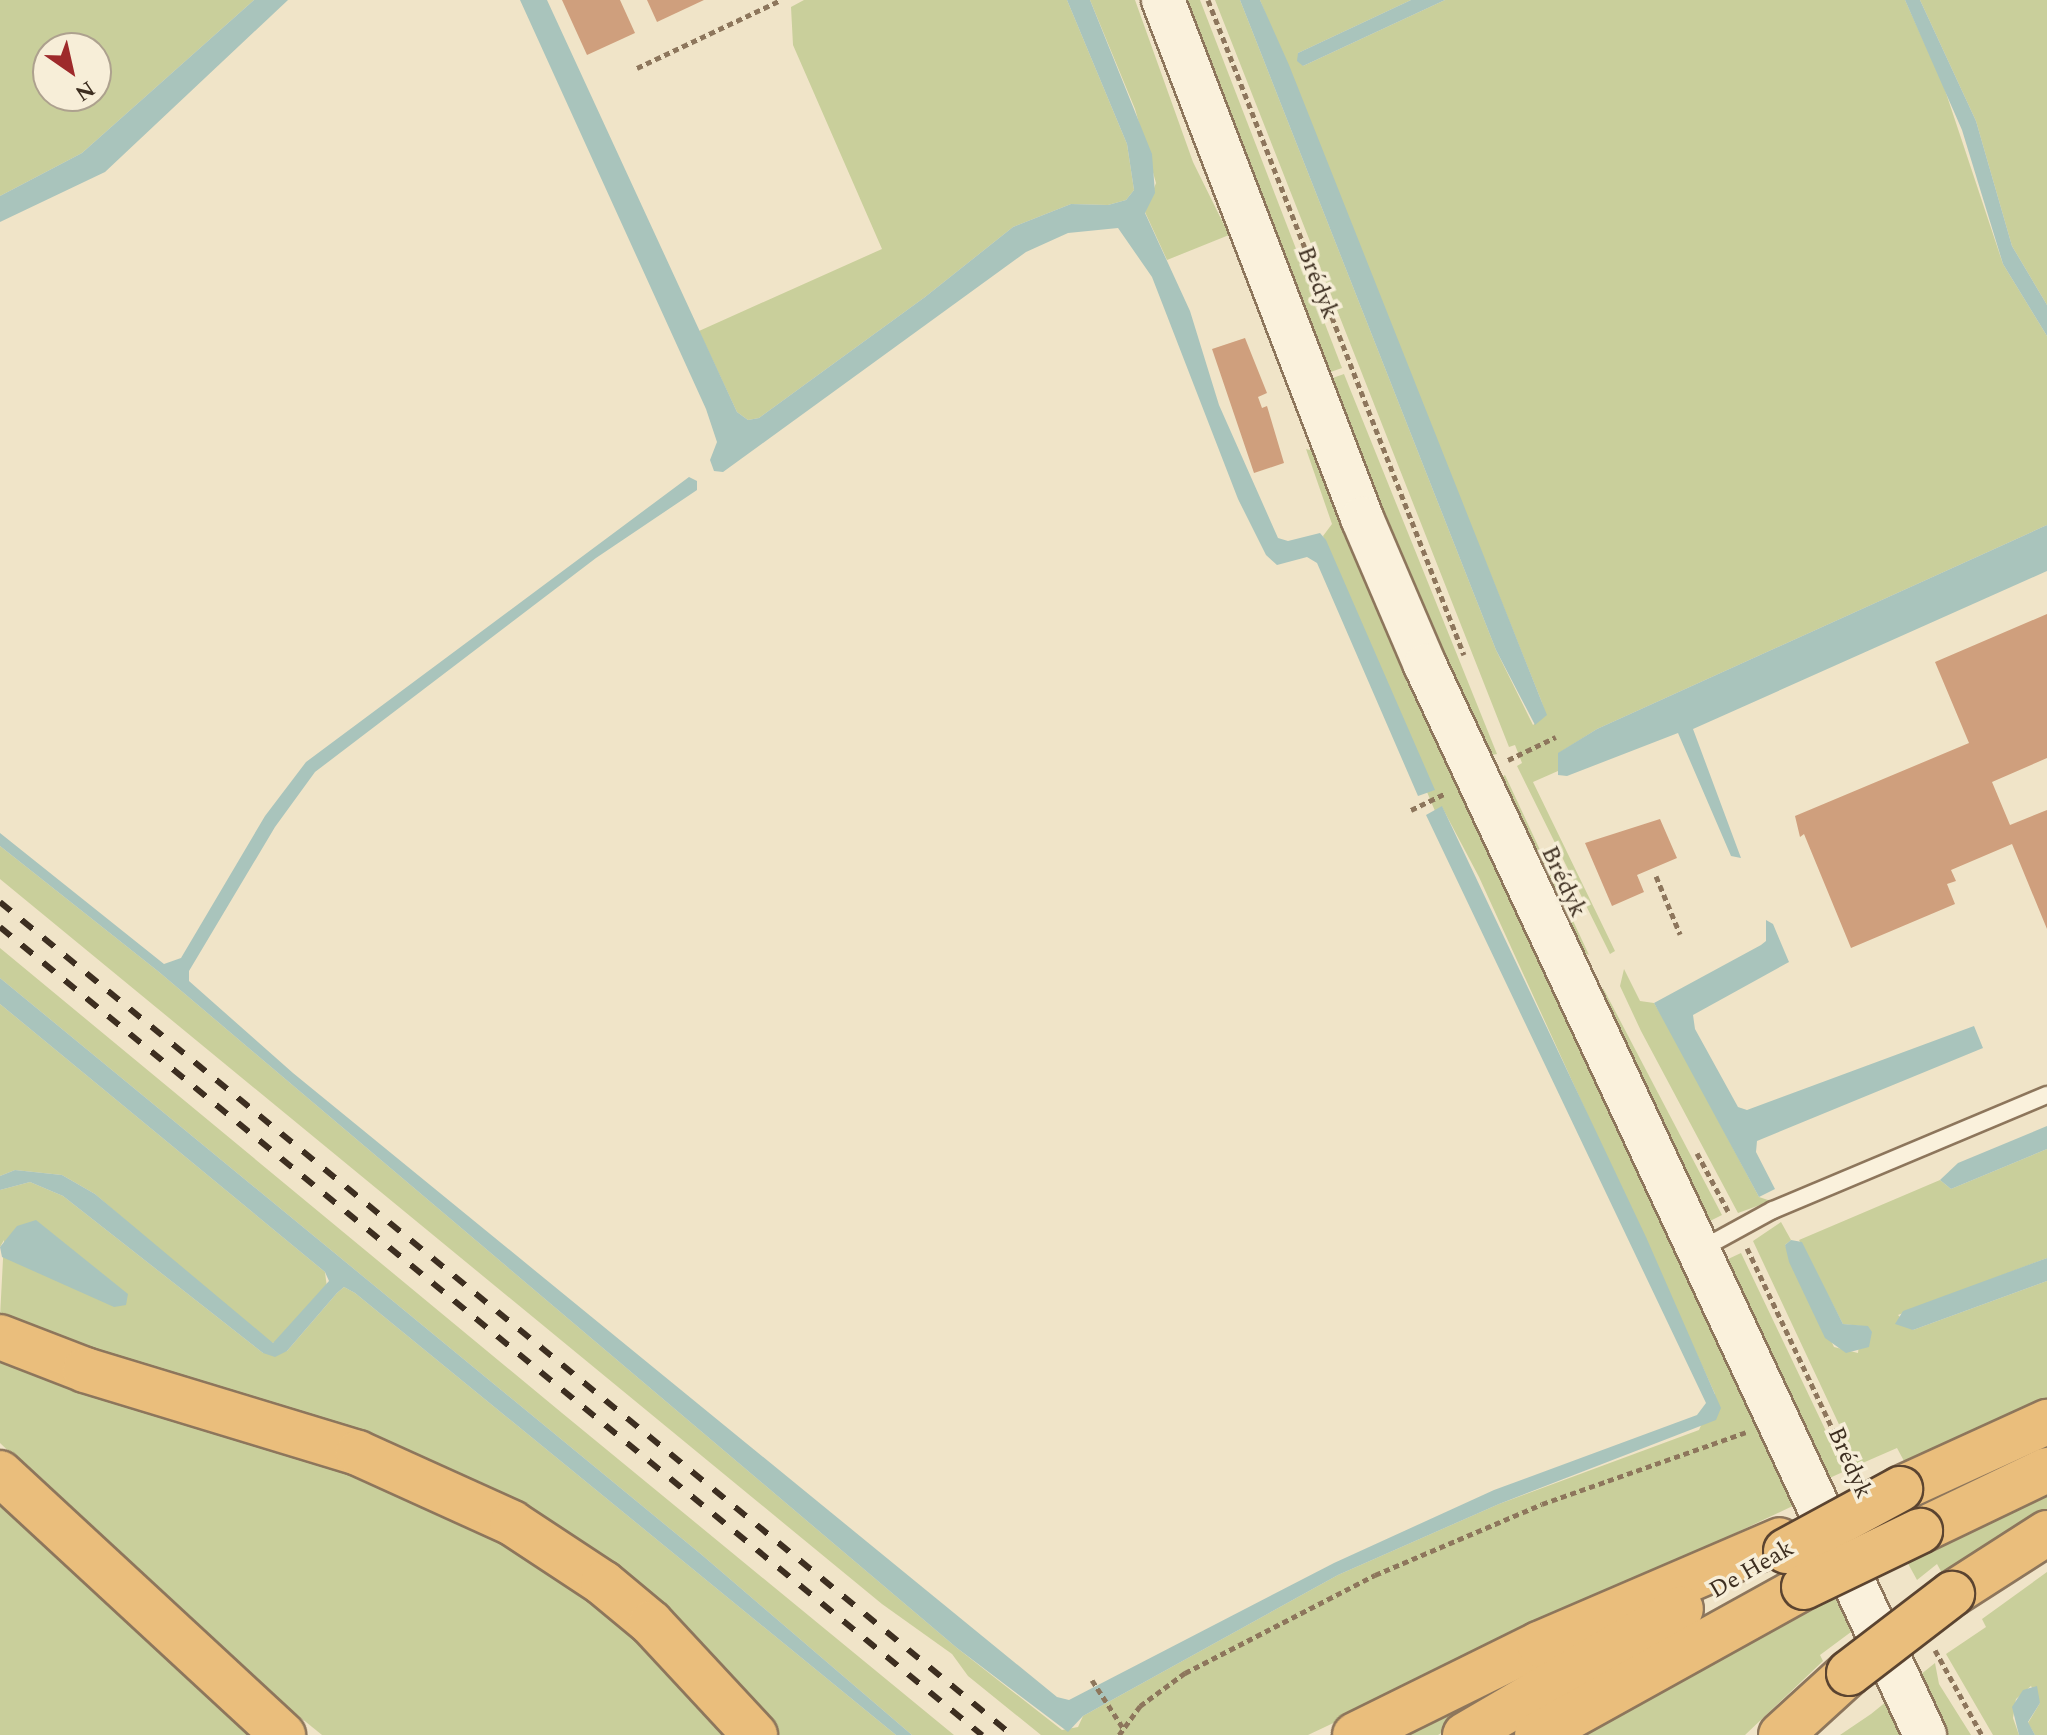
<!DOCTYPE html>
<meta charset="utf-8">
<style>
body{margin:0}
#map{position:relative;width:2047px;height:1735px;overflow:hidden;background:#f0e4c8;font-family:Spectral,serif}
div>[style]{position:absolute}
.green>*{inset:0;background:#c9cf9b}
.water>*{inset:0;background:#a9c4bc}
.building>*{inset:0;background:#cf9f7d}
.path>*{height:5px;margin-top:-2.5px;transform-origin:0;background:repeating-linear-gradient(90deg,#8d765c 0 6px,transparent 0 10px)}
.roads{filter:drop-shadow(2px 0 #8d765c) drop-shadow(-2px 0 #8d765c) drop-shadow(0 2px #8d765c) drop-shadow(0 -2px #8d765c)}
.service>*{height:16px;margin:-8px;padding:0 8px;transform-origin:8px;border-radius:8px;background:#faf1dc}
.tertiary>*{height:42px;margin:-21px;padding:0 21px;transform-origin:21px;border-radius:21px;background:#faf1dc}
.trunk>*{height:44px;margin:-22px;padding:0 22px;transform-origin:22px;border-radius:22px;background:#eabe7c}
.rail>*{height:6px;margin-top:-3px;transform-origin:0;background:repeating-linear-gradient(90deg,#3d2e20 0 14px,transparent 0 28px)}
.bridges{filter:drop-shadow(2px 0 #5b4430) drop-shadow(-2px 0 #5b4430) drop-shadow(0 2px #5b4430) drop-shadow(0 -2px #5b4430)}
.trunk-bridge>*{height:44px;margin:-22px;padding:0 22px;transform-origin:22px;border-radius:22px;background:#eabe7c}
span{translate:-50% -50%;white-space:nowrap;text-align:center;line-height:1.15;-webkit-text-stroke:7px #f7eed8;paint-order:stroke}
.street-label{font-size:24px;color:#3d2e20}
.north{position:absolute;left:32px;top:32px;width:80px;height:80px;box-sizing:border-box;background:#f7eed8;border:2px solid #ada18e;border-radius:50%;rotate:146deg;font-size:22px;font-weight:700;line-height:32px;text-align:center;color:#3d2e20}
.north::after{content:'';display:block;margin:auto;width:28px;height:36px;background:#9e2a2b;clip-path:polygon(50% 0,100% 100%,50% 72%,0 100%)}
</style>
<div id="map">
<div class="green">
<div style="clip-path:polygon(evenodd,0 0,254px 0,82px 153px,0 196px,0 0,48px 48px,96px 48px,96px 96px,48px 96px,48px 48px)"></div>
<div style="clip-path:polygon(804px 0,1067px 0,1127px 144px,1134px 190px,1126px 200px,1108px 205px,1071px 204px,1013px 227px,925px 297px,759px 418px,748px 420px,737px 412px,699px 331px,882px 249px,793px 45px,791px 7px)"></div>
<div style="clip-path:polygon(1090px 0,1135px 0,1193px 162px,1229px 235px,1167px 260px,1145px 212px,1156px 183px,1135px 109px)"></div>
<div style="clip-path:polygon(1181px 0,1200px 0,1342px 368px,1325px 374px)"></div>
<div style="clip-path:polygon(1215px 0,1240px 0,1496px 650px,1533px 725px,1546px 715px,1541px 700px,1260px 0,1411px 0,1298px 53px,1303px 66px,1445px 0,1905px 0,1943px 84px,2003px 264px,2047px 336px,2047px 525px,1597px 729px,1559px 753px,1558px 771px,1533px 782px,1615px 951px,1610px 954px,1517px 766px,1522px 763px,1515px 745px,1509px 747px)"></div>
<div style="clip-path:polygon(1920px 0,2047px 0,2047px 305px,2012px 246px,1976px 121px)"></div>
<div style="clip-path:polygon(1344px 374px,1497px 754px,1486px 756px,1413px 597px,1327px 380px)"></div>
<div style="clip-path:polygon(1306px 449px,1321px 453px,1799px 1503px,1308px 1735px,1041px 1735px,968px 1676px,952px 1654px,882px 1604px,0 879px,0 846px,159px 972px,957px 1648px,1062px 1730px,1078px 1727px,1083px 1716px,1338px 1575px,1499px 1504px,1699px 1430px,1715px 1394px,1479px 877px,1442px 807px,1435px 811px,1427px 792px,1434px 790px,1323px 536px,1332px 524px)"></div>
<div style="clip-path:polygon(1505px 775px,1589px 955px,1576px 950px,1497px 781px)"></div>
<div style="clip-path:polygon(0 948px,562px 1413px,954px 1735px,912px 1735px,702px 1555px,0 978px)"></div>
<div style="clip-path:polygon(1624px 969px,1640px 1001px,1654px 1003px,1670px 1030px,1759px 1197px,1771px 1201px,1738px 1213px,1641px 1031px,1620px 986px)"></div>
<div style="clip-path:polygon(1603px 988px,1722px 1215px,1704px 1224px,1599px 998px)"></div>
<div style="clip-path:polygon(0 1004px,325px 1272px,327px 1288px,282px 1338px,273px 1343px,262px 1339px,95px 1194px,62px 1175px,15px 1170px,0 1176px)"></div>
<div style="clip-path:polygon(2047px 1149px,2047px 1258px,1898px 1315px,1913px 1330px,2047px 1281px,2047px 1398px,1904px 1461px,1897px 1448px,1858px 1465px,1753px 1241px,1781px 1222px,1791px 1240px,1785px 1245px,1834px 1347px,1858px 1353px,1861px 1326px,1843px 1324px,1799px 1240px,1940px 1180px,1951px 1189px)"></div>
<div style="clip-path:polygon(30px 1182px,63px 1196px,263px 1353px,287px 1351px,337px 1293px,344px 1287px,355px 1293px,896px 1735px,780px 1735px,664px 1608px,522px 1507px,469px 1479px,417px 1456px,91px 1353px,0 1317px,4px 1240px,0 1247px,0 1190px)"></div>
<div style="clip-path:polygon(1741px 1253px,1845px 1471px,1823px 1481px,1726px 1260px)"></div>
<div style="clip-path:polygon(0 1358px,351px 1470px,452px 1513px,550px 1569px,638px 1637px,731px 1735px,322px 1735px,242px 1670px,0 1443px)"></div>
<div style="clip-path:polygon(2047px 1485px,2047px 1514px,1942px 1573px,1937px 1564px,1917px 1580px,1905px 1558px)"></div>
<div style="clip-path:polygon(0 1495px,256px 1735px,0 1735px)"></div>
<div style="clip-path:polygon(2047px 1572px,2047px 1735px,2035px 1735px,2028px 1723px,2040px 1703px,2031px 1686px,2016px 1699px,2013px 1718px,2019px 1735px,1993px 1735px,1946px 1654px,1986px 1627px,1982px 1619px)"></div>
<div style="clip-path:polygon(1837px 1590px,1855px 1629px,1820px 1655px,1823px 1661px,1745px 1735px,1555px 1735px)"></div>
<div style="clip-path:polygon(1592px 1642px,1438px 1735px,1397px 1735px)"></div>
<div style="clip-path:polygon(1935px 1663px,1939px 1684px,1971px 1735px,1941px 1735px,1915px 1679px)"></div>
<div style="clip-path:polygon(1892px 1697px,1909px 1735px,1840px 1735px,1871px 1714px)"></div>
</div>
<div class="water">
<div style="clip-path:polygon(254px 0,288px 0,105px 172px,0 222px,0 196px,82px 153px)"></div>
<div style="clip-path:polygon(520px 0,547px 0,737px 412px,748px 420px,759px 418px,925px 297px,1013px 227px,1071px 204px,1108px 205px,1126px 200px,1134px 190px,1127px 144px,1067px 0,1090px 0,1152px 154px,1155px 193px,1145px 213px,1190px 311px,1219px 405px,1278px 538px,1288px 541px,1320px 533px,1326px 540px,1435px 790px,1418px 796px,1317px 563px,1307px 557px,1277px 565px,1266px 555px,1238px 499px,1152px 277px,1118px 228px,1068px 233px,1026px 252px,723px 472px,714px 471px,710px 460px,717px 442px,706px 409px)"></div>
<div style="clip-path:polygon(1240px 0,1260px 0,1289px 65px,1541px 700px,1547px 715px,1535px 725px,1496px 650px)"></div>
<div style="clip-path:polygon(1411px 0,1445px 0,1303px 66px,1297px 61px,1298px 53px)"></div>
<div style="clip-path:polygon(1905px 0,1920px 0,1976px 121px,2012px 246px,2047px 305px,2047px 336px,2003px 264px,1962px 130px)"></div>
<div style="clip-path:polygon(689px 477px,697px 481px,697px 490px,596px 558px,315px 772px,275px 827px,189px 971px,189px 981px,293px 1073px,1057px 1697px,1069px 1700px,1334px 1563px,1494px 1490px,1697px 1415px,1706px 1403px,1426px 815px,1442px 806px,1646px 1237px,1721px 1408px,1716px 1420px,1499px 1504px,1338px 1575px,1083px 1716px,1068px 1732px,957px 1648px,159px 972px,0 846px,0 833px,164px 964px,181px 958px,265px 816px,306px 762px)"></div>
<div style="clip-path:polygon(2047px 525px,2047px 571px,1693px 729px,1741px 858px,1731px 856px,1678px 733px,1567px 776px,1558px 775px,1558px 753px,1597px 729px)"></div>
<div style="clip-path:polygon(1766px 920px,1773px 924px,1789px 962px,1693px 1015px,1695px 1029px,1738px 1107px,1747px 1110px,1974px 1026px,1983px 1048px,1757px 1141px,1756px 1152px,1775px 1189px,1759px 1197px,1654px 1003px,1761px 945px,1766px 941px)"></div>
<div style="clip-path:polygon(0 978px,702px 1555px,912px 1735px,896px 1735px,355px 1293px,344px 1287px,337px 1293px,287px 1351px,275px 1357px,263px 1353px,63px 1196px,30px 1182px,0 1190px,0 1176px,15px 1170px,62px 1175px,95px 1194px,273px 1343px,329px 1281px,325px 1272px,0 1004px)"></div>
<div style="clip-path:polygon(2047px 1126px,2047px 1149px,1951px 1189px,1940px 1180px,1958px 1163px)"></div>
<div style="clip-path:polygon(36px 1220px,128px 1294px,126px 1305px,114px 1307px,2px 1257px,0 1247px,17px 1226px)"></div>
<div style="clip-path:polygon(1791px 1240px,1802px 1242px,1843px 1324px,1868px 1326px,1872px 1332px,1869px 1347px,1846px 1353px,1825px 1338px,1789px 1262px,1785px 1245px)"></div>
<div style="clip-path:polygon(2047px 1258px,2047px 1281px,1913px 1330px,1895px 1324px,1903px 1311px)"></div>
<div style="clip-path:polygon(2037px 1686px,2040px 1703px,2028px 1722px,2035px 1735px,2019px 1735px,2012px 1707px,2023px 1690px)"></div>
</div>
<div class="building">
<div style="clip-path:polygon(562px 0,620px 0,635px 33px,587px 55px)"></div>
<div style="clip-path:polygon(647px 0,704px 0,657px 22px)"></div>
<div style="clip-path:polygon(1245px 338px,1267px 393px,1258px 397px,1262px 408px,1267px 406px,1284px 463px,1254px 473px,1212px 349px)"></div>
<div style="clip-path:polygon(2047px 614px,2047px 758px,1992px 782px,2010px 825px,2047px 810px,2047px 929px,2012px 844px,1951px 870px,1956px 881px,1947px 884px,1955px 904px,1851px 948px,1804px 834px,1800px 837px,1795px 816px,1969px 743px,1935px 662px)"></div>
<div style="clip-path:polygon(1660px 819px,1677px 858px,1637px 875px,1644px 892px,1612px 906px,1585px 843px)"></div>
</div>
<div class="path">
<div style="left:1208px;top:0;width:703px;rotate:68.65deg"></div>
<div style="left:637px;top:68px;width:159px;rotate:-25.3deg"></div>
<div style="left:1508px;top:760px;width:53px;rotate:-25.6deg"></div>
<div style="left:1411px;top:810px;width:39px;rotate:-26deg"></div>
<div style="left:1656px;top:876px;width:63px;rotate:67.5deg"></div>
<div style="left:1697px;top:1153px;width:66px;rotate:61.9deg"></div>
<div style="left:1747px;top:1248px;width:250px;rotate:64.7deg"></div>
<div style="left:1935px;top:1650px;width:97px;rotate:61.1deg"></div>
<div style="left:1092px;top:1680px;width:57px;rotate:57.1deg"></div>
<div style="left:1119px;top:1735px;width:36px;rotate:-54deg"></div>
<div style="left:1140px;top:1706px;width:56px;rotate:-36.3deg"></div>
<div style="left:1185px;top:1673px;width:214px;rotate:-27.3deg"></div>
<div style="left:1375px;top:1575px;width:181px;rotate:-23deg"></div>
<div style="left:1542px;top:1504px;width:216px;rotate:-19.4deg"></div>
</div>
<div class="roads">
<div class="service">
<div style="left:1698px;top:1251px;width:85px;rotate:-28.7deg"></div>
<div style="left:1773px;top:1210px;width:297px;rotate:-22.8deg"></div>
</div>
<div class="tertiary">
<div style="left:1163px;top:0;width:555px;rotate:68.98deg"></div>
<div style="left:1362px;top:518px;width:160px;rotate:66.8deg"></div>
<div style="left:1425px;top:665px;width:1181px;rotate:64.95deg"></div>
</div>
<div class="trunk">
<div style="left:0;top:1337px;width:91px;rotate:21.2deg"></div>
<div style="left:85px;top:1370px;width:285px;rotate:16.9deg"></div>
<div style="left:358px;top:1453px;width:169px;rotate:24.4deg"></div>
<div style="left:512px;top:1523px;width:109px;rotate:33.4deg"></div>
<div style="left:603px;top:1583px;width:62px;rotate:39.8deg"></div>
<div style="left:651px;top:1623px;width:153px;rotate:47.1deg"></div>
<div style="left:0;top:1473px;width:386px;rotate:42.8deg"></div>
<div style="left:1900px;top:1489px;width:162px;rotate:-24.5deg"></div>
<div style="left:1920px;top:1531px;width:141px;rotate:-25.7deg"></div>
<div style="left:1952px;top:1594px;width:113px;rotate:-32.7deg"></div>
<div style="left:1355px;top:1735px;width:205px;rotate:-26.3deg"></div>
<div style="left:1539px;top:1644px;width:262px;rotate:-23.3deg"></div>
<div style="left:1465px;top:1735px;width:250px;rotate:-30.3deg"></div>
<div style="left:1537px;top:1735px;width:305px;rotate:-29deg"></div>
<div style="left:1781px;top:1735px;width:92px;rotate:-42.4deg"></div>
</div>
</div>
<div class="rail">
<div style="left:0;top:902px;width:1311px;rotate:39.46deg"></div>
<div style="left:0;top:927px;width:1272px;rotate:39.45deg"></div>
</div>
<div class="bridges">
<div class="trunk-bridge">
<div style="left:1786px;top:1551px;width:130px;rotate:-28.5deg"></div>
<div style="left:1804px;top:1587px;width:129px;rotate:-25.8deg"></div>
<div style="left:1849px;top:1673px;width:130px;rotate:-37.5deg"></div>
</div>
</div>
<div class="street-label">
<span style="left:1317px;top:283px;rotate:69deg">Brédyk</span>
<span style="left:1563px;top:882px;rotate:65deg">Brédyk</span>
<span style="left:1849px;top:1463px;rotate:66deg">Brédyk</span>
<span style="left:1752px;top:1570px;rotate:-30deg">De Heak</span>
</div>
<div class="north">N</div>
</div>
